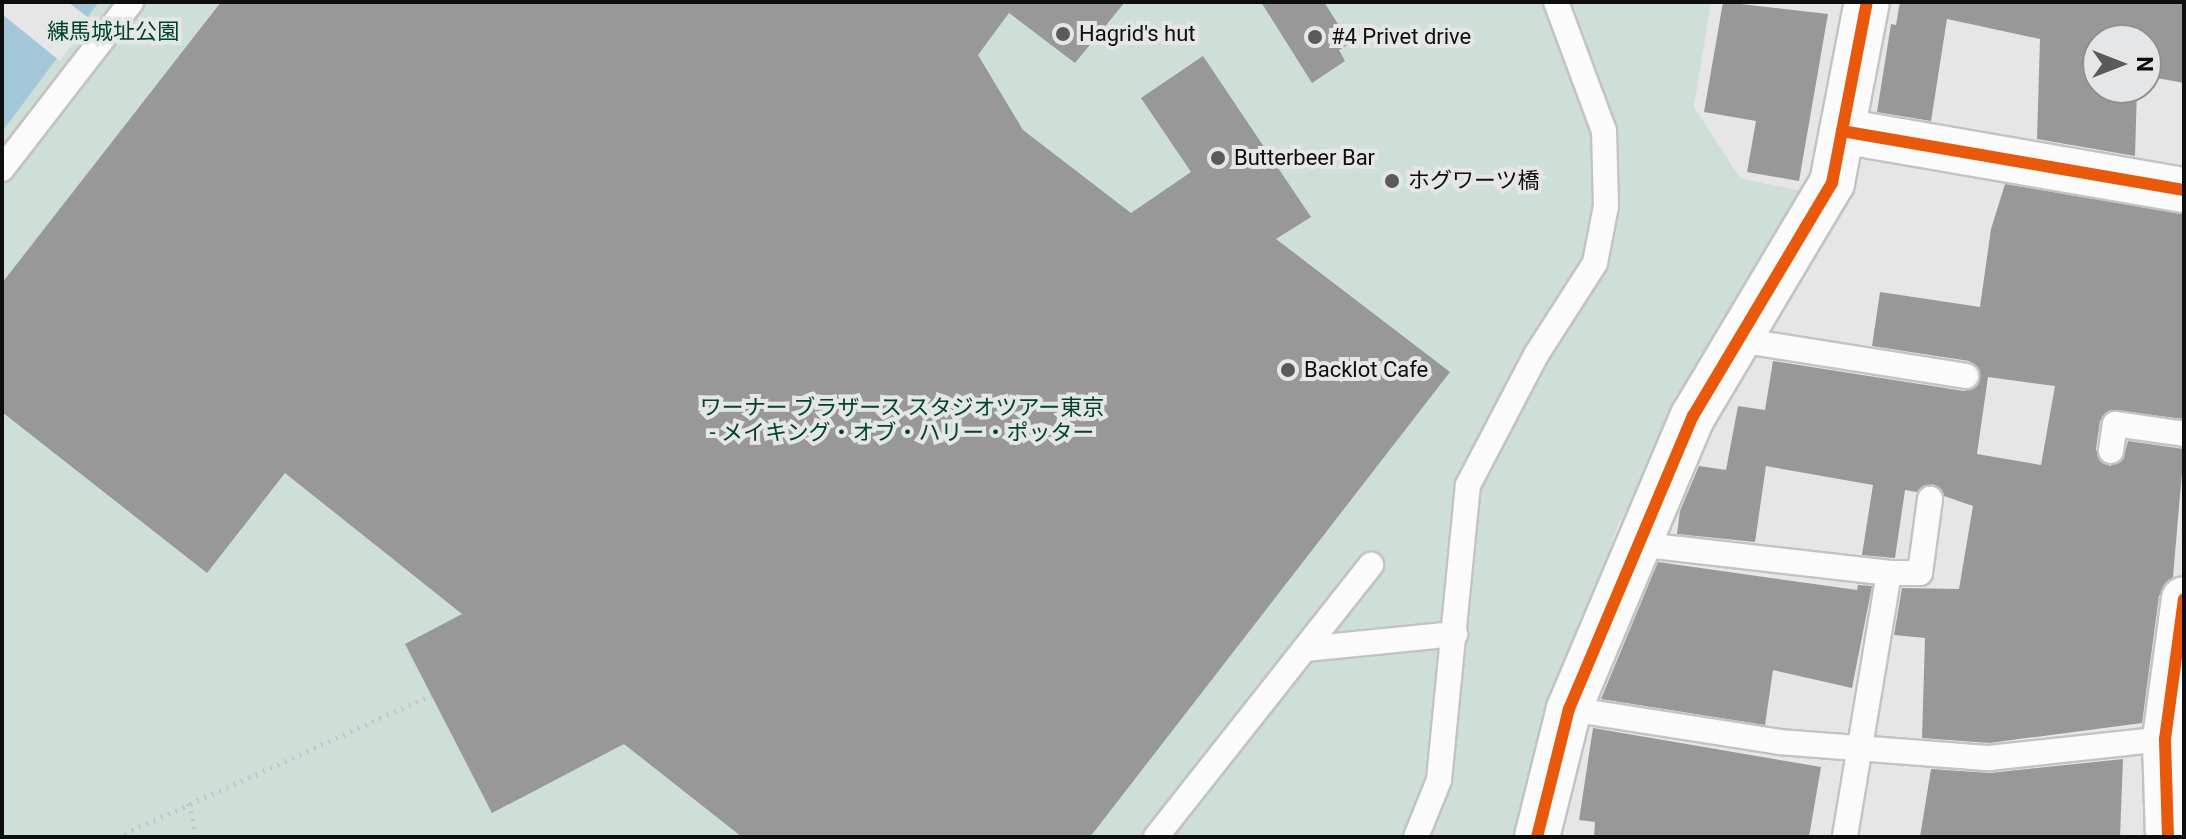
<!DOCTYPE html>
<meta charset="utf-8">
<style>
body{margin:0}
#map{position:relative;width:2186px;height:839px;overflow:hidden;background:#e6e6e7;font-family:Roboto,"Noto Sans JP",sans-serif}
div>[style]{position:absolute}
.green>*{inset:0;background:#cddfd6}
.water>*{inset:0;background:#a4c8d9}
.pier>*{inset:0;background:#e6e6e7}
.building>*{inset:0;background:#989899}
.path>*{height:5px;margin-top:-2.5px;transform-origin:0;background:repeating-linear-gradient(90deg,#c5c5c6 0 2px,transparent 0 8px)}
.roads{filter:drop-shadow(2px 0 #c3c3c3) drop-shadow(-2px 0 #c3c3c3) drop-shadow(0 2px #c3c3c3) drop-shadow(0 -2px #c3c3c3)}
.service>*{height:24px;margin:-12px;padding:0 12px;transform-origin:12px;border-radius:12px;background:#fbfbfb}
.minor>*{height:44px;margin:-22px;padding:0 22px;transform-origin:22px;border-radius:22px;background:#fbfbfb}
.cycleway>*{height:12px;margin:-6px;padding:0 6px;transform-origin:6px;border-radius:6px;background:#e8590c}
.dots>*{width:22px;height:22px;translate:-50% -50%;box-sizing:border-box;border:4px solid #e5e6e8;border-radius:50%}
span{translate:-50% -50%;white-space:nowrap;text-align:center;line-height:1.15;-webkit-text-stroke:8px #e5e6e8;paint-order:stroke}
.park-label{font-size:22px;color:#00432b}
.poi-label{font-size:22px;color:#0e0e0e}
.left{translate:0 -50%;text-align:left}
.frame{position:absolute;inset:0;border:4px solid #0e0e0e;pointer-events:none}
.north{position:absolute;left:2082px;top:24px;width:80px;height:80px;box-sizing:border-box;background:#e5e6e8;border:2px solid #8f9091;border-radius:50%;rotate:90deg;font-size:22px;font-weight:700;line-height:32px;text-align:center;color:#0e0e0e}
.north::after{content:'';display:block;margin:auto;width:28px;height:36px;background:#5a5a5a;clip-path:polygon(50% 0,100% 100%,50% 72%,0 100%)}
</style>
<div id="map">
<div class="green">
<div style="clip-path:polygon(99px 2px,1711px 2px,1694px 107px,1740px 178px,1801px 191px,1618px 525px,1557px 702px,1523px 837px,2px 837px,2px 132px)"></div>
</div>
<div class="water">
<div style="clip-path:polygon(2px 2px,99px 2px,2px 132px)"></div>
</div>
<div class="pier">
<div style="clip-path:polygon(2px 2px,68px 2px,90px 19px,60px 61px,2px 14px)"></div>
</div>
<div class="building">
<div style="clip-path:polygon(221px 2px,1125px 2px,1075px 63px,1009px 13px,978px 55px,1023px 130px,1131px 213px,1191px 172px,1141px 98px,1203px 56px,1311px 217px,1276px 239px,1450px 372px,1090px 837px,742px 837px,624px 744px,492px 813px,405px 644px,462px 614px,285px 473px,207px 573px,2px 412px,2px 283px)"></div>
<div style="clip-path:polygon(1261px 2px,1324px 2px,1350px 43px,1339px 50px,1345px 61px,1312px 83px)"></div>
<div style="clip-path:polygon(1723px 2px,1828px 14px,1799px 181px,1747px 172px,1756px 121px,1704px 112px)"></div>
<div style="clip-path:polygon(1900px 2px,2184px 2px,2184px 83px,2146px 76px,2146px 40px,2098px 40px,2098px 88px,2137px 88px,2135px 156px,2037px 139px,2040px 39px,1947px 19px,1931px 121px,1877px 112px,1891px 24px,1896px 25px)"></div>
<div style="clip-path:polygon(evenodd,2005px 184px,2184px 214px,2184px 419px,2110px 410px,2100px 421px,2096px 449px,2101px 462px,2110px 466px,2123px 460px,2128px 441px,2184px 449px,2173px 577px,2159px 596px,2142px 723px,1989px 743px,1922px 738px,1925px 638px,1894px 635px,1902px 588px,1959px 589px,1973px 506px,1944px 496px,1933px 484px,1917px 492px,1905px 490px,1895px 558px,1862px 555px,1873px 485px,1766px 466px,1755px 542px,1677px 534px,1680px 511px,1699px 466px,1726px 470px,1738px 406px,1765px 410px,1773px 361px,1964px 391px,1977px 386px,1980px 371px,1969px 361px,1872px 346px,1880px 292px,1980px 307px,1991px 229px,2005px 184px,1988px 377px,2055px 386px,2041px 465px,1977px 454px,1988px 377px)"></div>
<div style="clip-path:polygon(1658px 562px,1857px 590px,1858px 585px,1872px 586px,1852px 688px,1773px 670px,1765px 725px,1601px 699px)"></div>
<div style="clip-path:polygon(1593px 728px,1821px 767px,1809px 837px,1594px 837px,1595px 822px,1579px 820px)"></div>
<div style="clip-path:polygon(2123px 759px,2120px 837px,1920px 837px,1931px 769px,1990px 773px)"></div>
</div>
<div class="path">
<div style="left:189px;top:803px;width:35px;rotate:78deg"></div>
<div style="left:117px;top:837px;width:345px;rotate:-24.3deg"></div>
</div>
<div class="roads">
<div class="service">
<div style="left:2px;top:169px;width:211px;rotate:-52.3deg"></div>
<div style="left:1739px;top:340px;width:230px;rotate:9deg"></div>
<div style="left:2111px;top:451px;width:27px;rotate:-82deg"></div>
<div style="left:2115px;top:424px;width:70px;rotate:8.2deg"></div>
<div style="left:1636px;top:544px;width:255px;rotate:6.5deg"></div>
<div style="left:1889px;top:573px;width:268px;rotate:99.5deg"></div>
<div style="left:1889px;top:573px;width:31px"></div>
<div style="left:1920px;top:573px;width:75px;rotate:-82.3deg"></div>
<div style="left:1305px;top:649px;width:151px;rotate:-5.7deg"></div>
<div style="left:1569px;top:709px;width:213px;rotate:8.9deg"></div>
<div style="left:1779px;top:742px;width:211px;rotate:4.4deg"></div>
<div style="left:1989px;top:758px;width:177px;rotate:-6.2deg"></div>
<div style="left:1156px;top:837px;width:347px;rotate:-51.7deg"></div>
<div style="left:1416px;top:837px;width:61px;rotate:-68deg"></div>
<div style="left:1439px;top:780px;width:296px;rotate:-84.4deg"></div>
<div style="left:1468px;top:485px;width:147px;rotate:-62.4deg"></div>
<div style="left:1536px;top:355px;width:109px;rotate:-57.3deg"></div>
<div style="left:1595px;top:263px;width:58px;rotate:-79.1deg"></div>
<div style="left:1606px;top:206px;width:75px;rotate:-91.5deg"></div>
<div style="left:1604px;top:131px;width:138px;rotate:-110.4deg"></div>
</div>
<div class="minor">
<div style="left:1842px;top:131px;width:347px;rotate:9.8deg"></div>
<div style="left:1537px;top:837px;width:132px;rotate:-76deg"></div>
<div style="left:1569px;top:709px;width:318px;rotate:-67.1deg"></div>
<div style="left:1693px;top:416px;width:271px;rotate:-59.2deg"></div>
<div style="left:1832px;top:183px;width:184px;rotate:-79.1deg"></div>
<div style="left:2168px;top:837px;width:98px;rotate:-91.8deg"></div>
<div style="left:2165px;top:739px;width:141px;rotate:-82.3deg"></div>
</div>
</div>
<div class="cycleway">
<div style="left:1842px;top:131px;width:347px;rotate:9.8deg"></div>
<div style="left:1537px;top:837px;width:132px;rotate:-76deg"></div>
<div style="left:1569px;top:709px;width:318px;rotate:-67.1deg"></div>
<div style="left:1693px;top:416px;width:271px;rotate:-59.2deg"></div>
<div style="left:1832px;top:183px;width:184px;rotate:-79.1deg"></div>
<div style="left:2168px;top:837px;width:98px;rotate:-91.8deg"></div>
<div style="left:2165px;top:739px;width:141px;rotate:-82.3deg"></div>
</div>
<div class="dots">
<div style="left:1063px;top:34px;background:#5a5a5a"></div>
<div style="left:1315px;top:37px;background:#5a5a5a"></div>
<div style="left:1218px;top:158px;background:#5a5a5a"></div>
<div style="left:1392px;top:181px;background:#5a5a5a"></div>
<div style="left:1288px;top:370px;background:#5a5a5a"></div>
</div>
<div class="park-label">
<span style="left:113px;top:32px">練馬城址公園</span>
<span style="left:902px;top:420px">ワーナー ブラザース スタジオツアー東京<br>- メイキング・オブ・ハリー・ポッター</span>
</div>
<div class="poi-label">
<span class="left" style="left:1079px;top:34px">Hagrid's hut</span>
<span class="left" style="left:1331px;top:37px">#4 Privet drive</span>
<span class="left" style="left:1234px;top:158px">Butterbeer Bar</span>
<span class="left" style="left:1408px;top:181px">ホグワーツ橋</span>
<span class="left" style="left:1304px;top:370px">Backlot Cafe</span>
</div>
<div class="frame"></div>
<div class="north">N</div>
</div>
